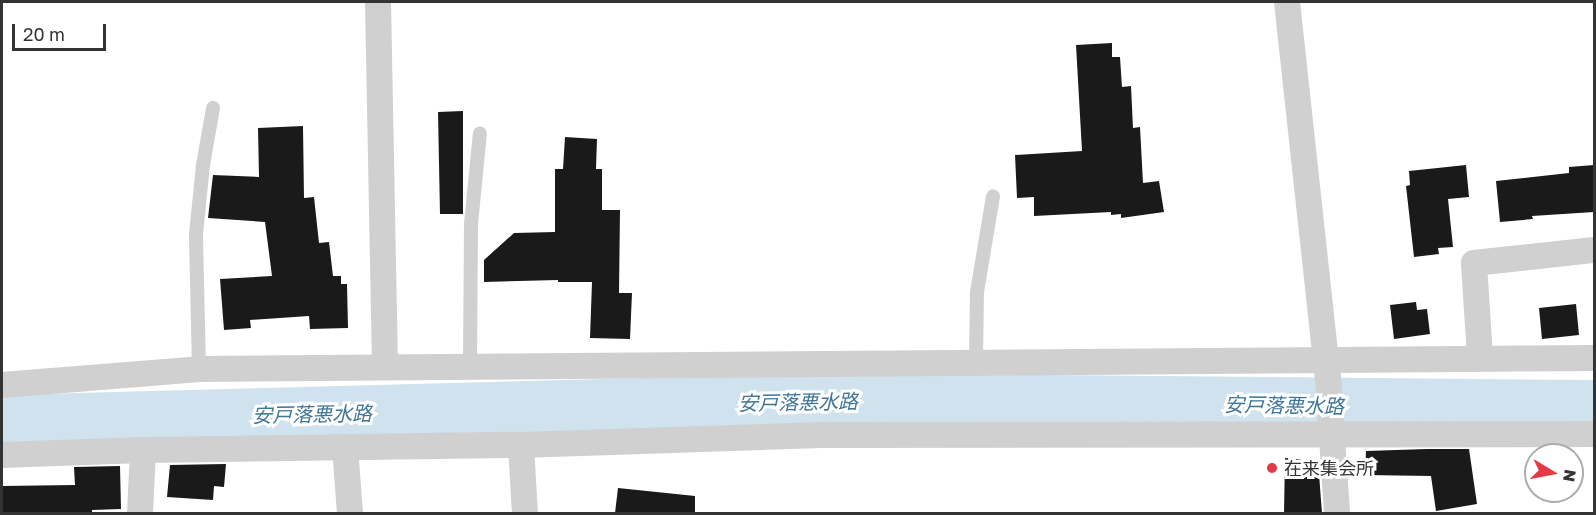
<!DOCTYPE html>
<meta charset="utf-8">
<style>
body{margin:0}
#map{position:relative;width:1596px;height:515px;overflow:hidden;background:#fff;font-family:"Golos Text","Noto Sans JP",sans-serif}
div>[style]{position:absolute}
.river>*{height:57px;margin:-28.5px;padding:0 28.5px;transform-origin:28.5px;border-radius:28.5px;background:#cfe2ee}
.building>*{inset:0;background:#1a1a1a}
.lane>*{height:14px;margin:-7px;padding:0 7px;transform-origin:7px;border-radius:7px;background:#d0d0d0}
.street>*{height:26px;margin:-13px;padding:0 13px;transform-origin:13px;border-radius:13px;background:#d0d0d0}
.dots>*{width:16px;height:16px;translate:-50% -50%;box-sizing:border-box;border:3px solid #fff;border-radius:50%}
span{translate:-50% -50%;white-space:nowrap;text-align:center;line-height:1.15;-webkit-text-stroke:6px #fff;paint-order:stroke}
.poi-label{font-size:18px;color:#333}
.left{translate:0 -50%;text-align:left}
.water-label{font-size:20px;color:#3f7597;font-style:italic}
.frame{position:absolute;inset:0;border:3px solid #333;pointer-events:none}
.north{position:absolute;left:1524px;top:443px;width:60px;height:60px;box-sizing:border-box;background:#fff;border:2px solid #adadad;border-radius:50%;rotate:100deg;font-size:16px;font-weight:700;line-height:24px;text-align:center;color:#333}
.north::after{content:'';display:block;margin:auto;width:21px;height:27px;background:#e63946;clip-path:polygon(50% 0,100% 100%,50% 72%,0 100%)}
.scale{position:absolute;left:12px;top:24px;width:94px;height:27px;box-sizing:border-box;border:3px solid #333;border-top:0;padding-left:8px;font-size:18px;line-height:21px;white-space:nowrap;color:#333;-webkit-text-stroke:4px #fff;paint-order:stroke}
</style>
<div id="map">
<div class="river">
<div style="left:2px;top:423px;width:831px;rotate:-1.52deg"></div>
<div style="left:833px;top:401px;width:761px;rotate:0.53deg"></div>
</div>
<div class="building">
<div style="clip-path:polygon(1112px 43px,1112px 57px,1120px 57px,1122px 87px,1131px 86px,1133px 128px,1140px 127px,1143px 183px,1159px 181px,1164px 212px,1121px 218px,1121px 214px,1111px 215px,1111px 212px,1034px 216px,1034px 197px,1017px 198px,1015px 155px,1082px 151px,1076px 45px)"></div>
<div style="clip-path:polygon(463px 111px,463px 214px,440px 214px,438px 112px)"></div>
<div style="clip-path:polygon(303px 126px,304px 198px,314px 197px,319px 243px,329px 242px,333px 276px,341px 276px,341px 284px,347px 284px,348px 328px,310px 329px,309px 316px,250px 320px,251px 328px,224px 330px,220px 279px,272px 276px,265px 222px,208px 218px,213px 175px,259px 177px,258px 128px)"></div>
<div style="clip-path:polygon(565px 137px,597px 139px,596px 169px,602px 169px,602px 210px,620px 210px,619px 293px,632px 293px,630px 339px,590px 338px,592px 282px,558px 282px,558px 280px,484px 282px,484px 260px,514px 233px,555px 232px,555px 169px,563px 169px)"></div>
<div style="clip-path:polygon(1466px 165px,1469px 197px,1448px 199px,1453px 247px,1438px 248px,1439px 254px,1414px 257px,1406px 186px,1410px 185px,1409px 171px)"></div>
<div style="clip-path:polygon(1594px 165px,1594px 212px,1532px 216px,1533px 219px,1500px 222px,1496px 181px,1569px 173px,1569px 167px)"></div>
<div style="clip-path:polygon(1416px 302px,1417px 310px,1427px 309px,1430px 334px,1394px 339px,1390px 305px)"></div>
<div style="clip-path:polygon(1576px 304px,1579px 335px,1542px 339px,1539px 308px)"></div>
<div style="clip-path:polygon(1427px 449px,1469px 449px,1477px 504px,1436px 511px,1431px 476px,1365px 475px,1366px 451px)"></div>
<div style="clip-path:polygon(1285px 458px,1318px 461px,1322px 513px,1284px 513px)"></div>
<div style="clip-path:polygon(226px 464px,224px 487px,214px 486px,213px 500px,167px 497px,170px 465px)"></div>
<div style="clip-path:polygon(120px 466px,121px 509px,92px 510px,92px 513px,2px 513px,2px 486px,75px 485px,74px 467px)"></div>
<div style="clip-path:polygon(618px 488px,695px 496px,695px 513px,615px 513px)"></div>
</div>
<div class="lane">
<div style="left:976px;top:363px;width:71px;rotate:-89.2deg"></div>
<div style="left:977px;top:292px;width:97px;rotate:-80.5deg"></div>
<div style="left:470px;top:366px;width:142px;rotate:-89.6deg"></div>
<div style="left:471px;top:224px;width:91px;rotate:-84.4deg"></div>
<div style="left:199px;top:369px;width:135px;rotate:-91.3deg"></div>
<div style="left:196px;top:234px;width:69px;rotate:-84.2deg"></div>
<div style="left:203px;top:165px;width:58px;rotate:-80deg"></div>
</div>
<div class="street">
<div style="left:378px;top:2px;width:365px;rotate:88.9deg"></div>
<div style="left:1287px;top:2px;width:377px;rotate:83.8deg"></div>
<div style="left:1328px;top:377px;width:137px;rotate:86.2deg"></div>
<div style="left:1480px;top:357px;width:94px;rotate:-93.7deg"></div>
<div style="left:1474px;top:263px;width:121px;rotate:-6.2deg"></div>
<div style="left:2px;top:385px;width:198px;rotate:-4.6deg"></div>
<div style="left:199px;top:369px;width:1395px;rotate:-0.45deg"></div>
<div style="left:521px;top:445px;width:69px;rotate:86.7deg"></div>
<div style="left:345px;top:447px;width:67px;rotate:85.7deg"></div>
<div style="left:2px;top:455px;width:141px;rotate:-2deg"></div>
<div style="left:143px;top:450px;width:378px;rotate:-0.8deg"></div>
<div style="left:521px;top:445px;width:307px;rotate:-1.9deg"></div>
<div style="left:828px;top:435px;width:766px;rotate:-0.07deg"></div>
<div style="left:140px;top:514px;width:64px;rotate:-87.3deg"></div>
</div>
<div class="dots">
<div style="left:1272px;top:468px;background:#e63946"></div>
</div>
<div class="poi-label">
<span class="left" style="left:1284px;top:468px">在来集会所</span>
</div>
<div class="water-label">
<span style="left:798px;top:402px;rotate:-1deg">安戸落悪水路</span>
<span style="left:1284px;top:405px;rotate:1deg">安戸落悪水路</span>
<span style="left:312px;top:414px;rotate:-1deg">安戸落悪水路</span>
</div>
<div class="frame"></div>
<div class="north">N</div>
<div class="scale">20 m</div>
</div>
